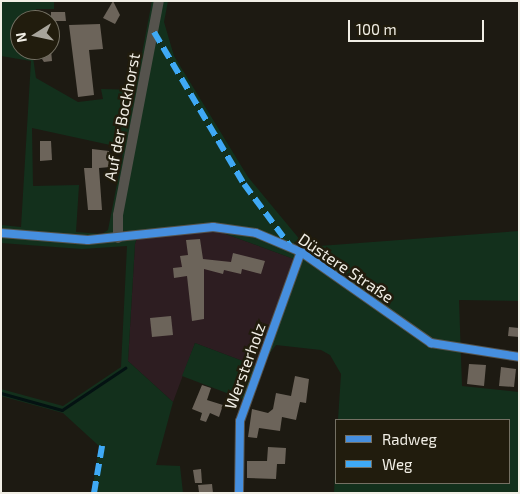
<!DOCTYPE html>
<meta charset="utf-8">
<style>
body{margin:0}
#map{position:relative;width:520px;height:494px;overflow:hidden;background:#1d1a12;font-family:"Exo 2",sans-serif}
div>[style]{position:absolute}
.commercial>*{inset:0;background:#2d1d21}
.green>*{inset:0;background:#13301c}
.stream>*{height:2.5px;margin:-1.25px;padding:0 1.25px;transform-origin:1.25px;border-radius:1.25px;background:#041212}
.building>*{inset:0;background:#6c645a}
.minor>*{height:10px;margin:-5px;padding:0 5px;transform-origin:5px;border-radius:5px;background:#55534d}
.quiet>*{height:6px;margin-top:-3px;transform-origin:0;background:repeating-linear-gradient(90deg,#3fa9f5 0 12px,transparent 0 18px)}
.cycleway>*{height:8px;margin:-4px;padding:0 4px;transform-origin:4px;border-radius:4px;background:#468fdf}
span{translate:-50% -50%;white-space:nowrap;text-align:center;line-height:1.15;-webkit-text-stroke:5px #211c0d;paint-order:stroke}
.street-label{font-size:16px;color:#f1eee5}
.frame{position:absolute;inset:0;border:2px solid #f1eee5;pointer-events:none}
.legend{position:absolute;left:335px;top:419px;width:175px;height:65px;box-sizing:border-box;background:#211c0d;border:1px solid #747063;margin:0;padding:6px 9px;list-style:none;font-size:15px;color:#f1eee5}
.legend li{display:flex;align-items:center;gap:10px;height:25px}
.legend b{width:25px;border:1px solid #747063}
.north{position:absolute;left:10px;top:10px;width:50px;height:50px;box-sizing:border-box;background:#211c0d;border:1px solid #747063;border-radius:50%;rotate:260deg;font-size:14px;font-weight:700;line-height:20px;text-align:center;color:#f1eee5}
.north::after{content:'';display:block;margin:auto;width:18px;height:22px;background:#a7a49b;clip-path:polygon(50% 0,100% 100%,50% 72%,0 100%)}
.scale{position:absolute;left:348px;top:20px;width:136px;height:22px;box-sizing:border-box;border:2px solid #f1eee5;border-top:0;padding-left:6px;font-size:15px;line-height:18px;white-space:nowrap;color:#f1eee5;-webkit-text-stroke:4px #211c0d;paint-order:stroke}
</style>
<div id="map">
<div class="commercial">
<div style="clip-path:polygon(212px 229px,294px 259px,259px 367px,195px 343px,173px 402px,128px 361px,135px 244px,137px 238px)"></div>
</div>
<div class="green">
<div style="clip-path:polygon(evenodd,1px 1px,54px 1px,54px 9px,36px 9px,35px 20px,20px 20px,20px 50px,32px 50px,36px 78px,78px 102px,103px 99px,101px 89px,135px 90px,152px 1px,168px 1px,164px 22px,174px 56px,248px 177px,306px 247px,519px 231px,519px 301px,459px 300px,462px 386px,519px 392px,519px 493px,334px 493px,336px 455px,336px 483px,509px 483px,509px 420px,338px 420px,341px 374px,330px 355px,321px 350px,276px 345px,259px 367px,245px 400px,182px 376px,195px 343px,259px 367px,294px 259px,212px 229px,137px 238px,135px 244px,128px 361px,173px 402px,156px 465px,180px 466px,183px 493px,92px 493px,99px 446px,63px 413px,1px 396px,1px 389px,63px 406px,121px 367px,127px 246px,82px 249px,1px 243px,1px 225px,21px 227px,31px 61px,1px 56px,1px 1px,32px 128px,124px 148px,108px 230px,102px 234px,76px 232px,79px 185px,33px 186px,32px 128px)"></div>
</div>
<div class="stream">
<div style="left:1px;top:393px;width:63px;rotate:15.6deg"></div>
<div style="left:62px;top:410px;width:76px;rotate:-33.7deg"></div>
</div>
<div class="building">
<div style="clip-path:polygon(113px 1px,120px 15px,115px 24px,103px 18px)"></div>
<div style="clip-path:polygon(51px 12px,65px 12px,66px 21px,51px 21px)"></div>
<div style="clip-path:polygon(100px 24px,103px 49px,89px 50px,94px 95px,78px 97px,69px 25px)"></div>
<div style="clip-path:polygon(36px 50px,51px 50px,52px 61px,44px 62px)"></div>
<div style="clip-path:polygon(40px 141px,51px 141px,52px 160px,40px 161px)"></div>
<div style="clip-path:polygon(92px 149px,109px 151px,110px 167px,99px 168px,102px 210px,88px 210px,84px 168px,92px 168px)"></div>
<div style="clip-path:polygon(200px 239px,203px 259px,231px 262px,233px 253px,265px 261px,261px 274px,242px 269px,241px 274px,224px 270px,223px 274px,204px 269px,204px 319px,192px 321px,187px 276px,174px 278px,173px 268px,182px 267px,180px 256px,188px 255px,186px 240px)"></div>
<div style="clip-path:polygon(171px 316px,173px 335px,152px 337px,150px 318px)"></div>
<div style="clip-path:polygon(509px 327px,519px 328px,519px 337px,508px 336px)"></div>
<div style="clip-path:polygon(469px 364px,486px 365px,484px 386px,467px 384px)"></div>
<div style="clip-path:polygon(501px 367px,516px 369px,514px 387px,499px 386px)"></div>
<div style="clip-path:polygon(295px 376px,309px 379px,306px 403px,300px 402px,296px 420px,282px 417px,280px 431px,259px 428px,257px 438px,248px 437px,252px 409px,268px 413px,273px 409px,276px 393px,291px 396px)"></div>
<div style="clip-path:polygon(202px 385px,211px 388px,207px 400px,223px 405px,219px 417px,210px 413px,206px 422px,200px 420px,202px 413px,192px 409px)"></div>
<div style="clip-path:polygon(268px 447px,286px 448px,285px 464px,277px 464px,276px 479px,247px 478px,247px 461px,267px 461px)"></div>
<div style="clip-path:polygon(201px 469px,202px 483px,195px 483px,193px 470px)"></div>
<div style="clip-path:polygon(212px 484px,213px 493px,199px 492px,198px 485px)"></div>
</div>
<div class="minor">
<div style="left:1px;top:233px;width:87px;rotate:4.6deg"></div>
<div style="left:88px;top:240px;width:126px;rotate:-5.9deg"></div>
<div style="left:213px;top:227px;width:43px;rotate:7.9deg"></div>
<div style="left:256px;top:233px;width:49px;rotate:22.9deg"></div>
<div style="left:301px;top:252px;width:159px;rotate:35deg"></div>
<div style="left:431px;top:343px;width:89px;rotate:9deg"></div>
<div style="left:118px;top:238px;width:23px;rotate:-90deg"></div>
<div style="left:118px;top:215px;width:218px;rotate:-79.2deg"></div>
<div style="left:239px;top:493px;width:72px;rotate:-89.2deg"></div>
<div style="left:240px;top:421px;width:180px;rotate:-70.2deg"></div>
</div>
<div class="quiet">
<div style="left:154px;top:32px;width:177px;rotate:59.4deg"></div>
<div style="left:244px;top:184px;width:77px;rotate:53.4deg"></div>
<div style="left:94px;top:493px;width:48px;rotate:-80.3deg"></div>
</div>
<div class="cycleway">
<div style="left:1px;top:233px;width:87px;rotate:4.6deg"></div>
<div style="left:88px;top:240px;width:126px;rotate:-5.9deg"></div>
<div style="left:213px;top:227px;width:43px;rotate:7.9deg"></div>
<div style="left:256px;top:233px;width:49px;rotate:22.9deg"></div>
<div style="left:301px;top:252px;width:159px;rotate:35deg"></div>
<div style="left:431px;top:343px;width:89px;rotate:9deg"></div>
<div style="left:239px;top:493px;width:72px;rotate:-89.2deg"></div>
<div style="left:240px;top:421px;width:180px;rotate:-70.2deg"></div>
</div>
<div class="street-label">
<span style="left:122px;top:117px;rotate:-79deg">Auf der Bockhorst</span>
<span style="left:346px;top:268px;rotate:34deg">Düstere Straße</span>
<span style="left:245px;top:366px;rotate:-70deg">Wersterholz</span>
</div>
<div class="frame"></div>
<ul class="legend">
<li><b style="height:6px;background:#468fdf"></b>Radweg</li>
<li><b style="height:6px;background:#3fa9f5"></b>Weg</li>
</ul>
<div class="north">N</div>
<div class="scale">100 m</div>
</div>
